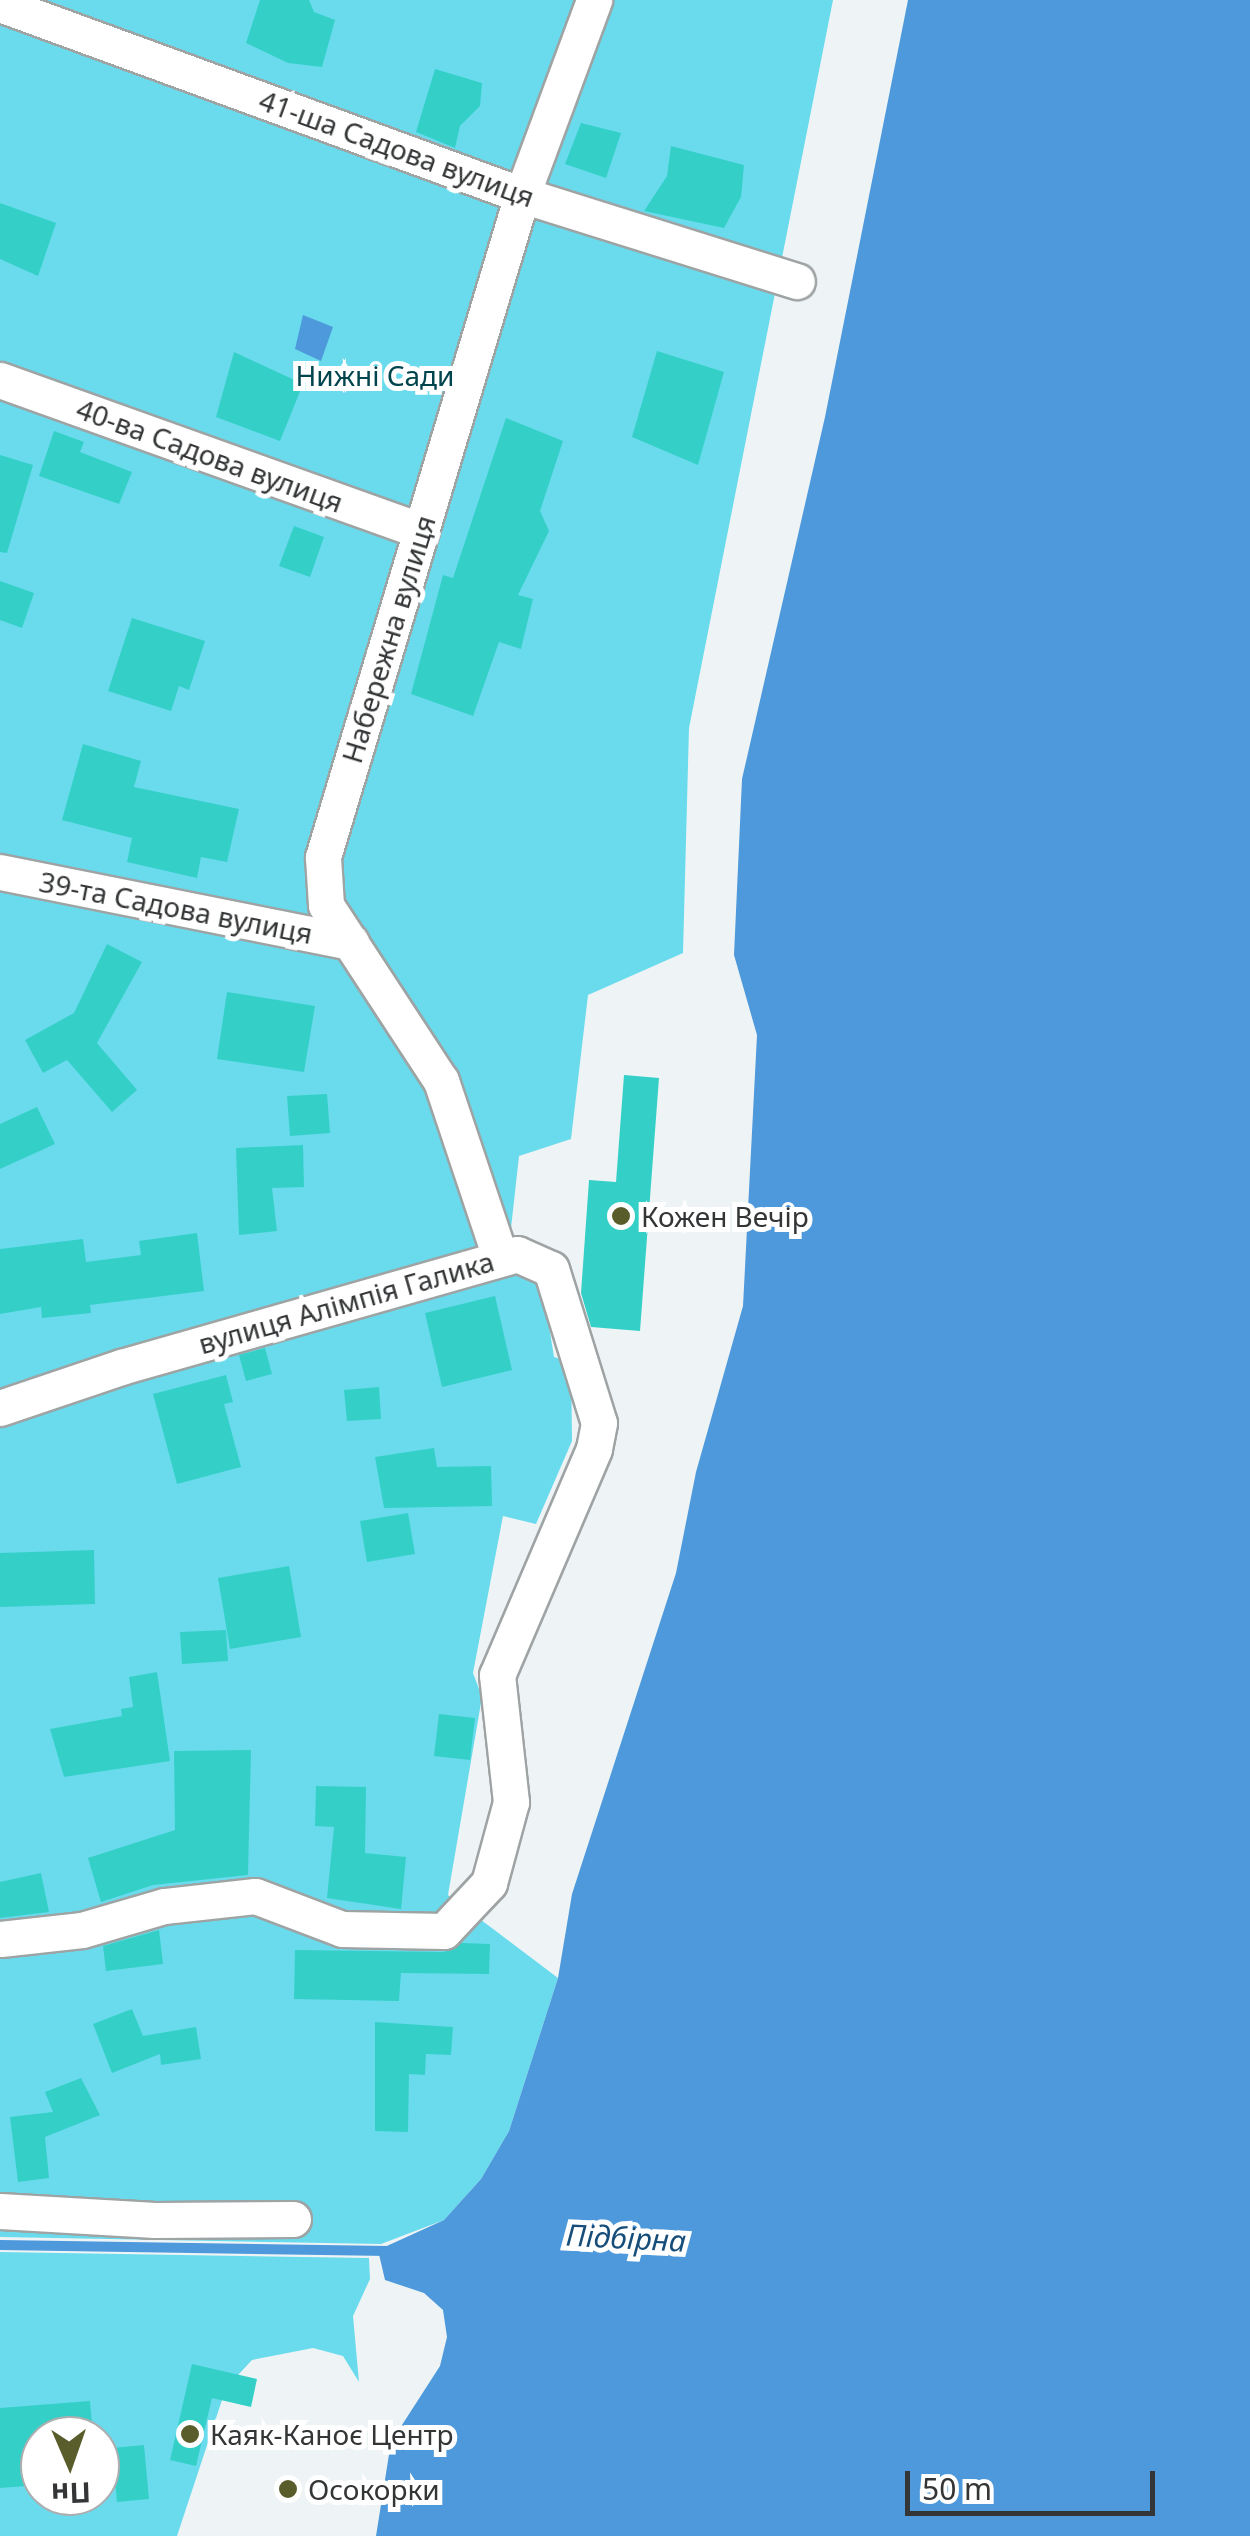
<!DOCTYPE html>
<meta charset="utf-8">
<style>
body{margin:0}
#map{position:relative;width:1250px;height:2536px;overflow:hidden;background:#eef4f5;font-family:"Noto Sans",sans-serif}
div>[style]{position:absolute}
.green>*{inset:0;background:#69dbed}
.water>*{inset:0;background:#4d99db}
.stream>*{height:10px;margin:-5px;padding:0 5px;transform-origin:5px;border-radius:5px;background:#4d99db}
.building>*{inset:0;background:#34d0c8}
.roads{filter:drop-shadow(2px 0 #9ea3a4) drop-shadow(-2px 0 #9ea3a4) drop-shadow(0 2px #9ea3a4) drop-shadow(0 -2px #9ea3a4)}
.minor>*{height:35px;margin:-17.5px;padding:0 17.5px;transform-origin:17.5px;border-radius:17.5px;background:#fff}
.dots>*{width:28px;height:28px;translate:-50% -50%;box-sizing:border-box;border:5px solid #fff;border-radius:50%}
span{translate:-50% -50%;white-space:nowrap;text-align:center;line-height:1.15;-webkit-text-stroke:10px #fff;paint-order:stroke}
.street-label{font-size:28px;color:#333536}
.park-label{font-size:28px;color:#00444d}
.poi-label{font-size:28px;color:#333536}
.left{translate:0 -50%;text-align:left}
.water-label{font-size:30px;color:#164d79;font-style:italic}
.north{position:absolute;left:20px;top:2416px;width:100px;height:100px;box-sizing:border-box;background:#fff;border:2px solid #adaeaf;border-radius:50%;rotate:178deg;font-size:28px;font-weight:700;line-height:40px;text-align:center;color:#333536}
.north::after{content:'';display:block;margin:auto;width:35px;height:45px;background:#595d2b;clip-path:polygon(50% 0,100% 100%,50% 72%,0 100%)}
.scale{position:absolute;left:905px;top:2471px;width:250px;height:45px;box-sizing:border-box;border:5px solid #333536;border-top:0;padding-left:12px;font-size:30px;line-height:35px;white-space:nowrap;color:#333536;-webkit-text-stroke:8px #fff;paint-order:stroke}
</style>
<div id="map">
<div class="green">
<div style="clip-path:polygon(0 0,833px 0,689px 728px,683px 953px,588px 995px,571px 1139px,519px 1156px,506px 1273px,540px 1270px,554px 1357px,571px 1362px,572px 1441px,536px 1524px,503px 1516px,473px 1673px,482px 1697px,448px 1895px,558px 1978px,509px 2131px,481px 2179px,444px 2220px,381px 2244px,0 2237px)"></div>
<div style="clip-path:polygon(evenodd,0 2252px,369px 2258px,370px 2279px,353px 2316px,359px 2382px,343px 2356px,313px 2348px,252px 2360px,226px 2388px,177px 2536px,0 2536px,0 2252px,40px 2436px,100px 2436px,100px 2496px,40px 2496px,40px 2436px)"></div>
</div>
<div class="water">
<div style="clip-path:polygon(908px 0,1250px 0,1250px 2536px,376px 2536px,391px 2442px,440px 2366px,447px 2337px,443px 2310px,424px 2293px,385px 2280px,378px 2250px,444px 2220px,481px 2179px,509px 2131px,558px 1978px,572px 1894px,676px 1573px,696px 1472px,743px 1306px,757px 1035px,734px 955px,742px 779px,825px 417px)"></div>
<div style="clip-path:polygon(303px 315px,333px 327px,321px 361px,295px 349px)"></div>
</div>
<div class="stream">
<div style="left:0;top:2245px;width:389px;rotate:0.9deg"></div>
</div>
<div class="building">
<div style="clip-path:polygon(260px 0,309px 0,314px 12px,335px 20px,322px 67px,288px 63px,246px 43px)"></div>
<div style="clip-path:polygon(435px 69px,482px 83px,480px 106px,460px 126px,455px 148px,416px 132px)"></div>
<div style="clip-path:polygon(581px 123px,621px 133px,606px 178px,565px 164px)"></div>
<div style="clip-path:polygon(671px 146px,744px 165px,741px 197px,724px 228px,644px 211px,667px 176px)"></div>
<div style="clip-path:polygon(0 203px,56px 223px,38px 276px,0 259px)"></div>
<div style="clip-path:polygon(657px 351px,724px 372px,698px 465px,632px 437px)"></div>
<div style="clip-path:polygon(234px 352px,303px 384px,280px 441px,216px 417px)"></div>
<div style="clip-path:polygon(506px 418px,563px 441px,540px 511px,549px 531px,518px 595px,533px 599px,521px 649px,499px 642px,473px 716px,411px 694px,443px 575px,453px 578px)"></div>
<div style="clip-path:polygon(54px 431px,84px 442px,80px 452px,132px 472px,119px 504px,39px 476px)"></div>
<div style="clip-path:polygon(0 455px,33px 465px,7px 553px,0 552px)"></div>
<div style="clip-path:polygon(294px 526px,324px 537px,310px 577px,279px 566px)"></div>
<div style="clip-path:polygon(0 581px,34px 593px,22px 628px,0 620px)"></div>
<div style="clip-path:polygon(132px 618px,205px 641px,189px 690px,179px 686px,171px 711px,108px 691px)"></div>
<div style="clip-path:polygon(83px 744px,141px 761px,134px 787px,239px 809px,227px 862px,201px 857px,197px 878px,127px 862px,132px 838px,62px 820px)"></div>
<div style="clip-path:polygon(107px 944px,142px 962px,97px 1043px,137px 1090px,112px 1112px,67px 1060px,43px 1073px,25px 1040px,74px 1013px)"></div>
<div style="clip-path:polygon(227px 992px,315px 1006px,304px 1072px,217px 1059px)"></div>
<div style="clip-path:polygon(624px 1075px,659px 1078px,640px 1331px,591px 1327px,581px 1293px,589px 1180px,616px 1182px)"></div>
<div style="clip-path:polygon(327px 1094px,330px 1133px,290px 1136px,287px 1096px)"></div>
<div style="clip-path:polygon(37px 1107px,55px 1144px,0 1169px,0 1124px)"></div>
<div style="clip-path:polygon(303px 1145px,304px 1187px,272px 1188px,277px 1231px,239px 1235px,236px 1148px)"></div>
<div style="clip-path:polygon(197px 1233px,204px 1291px,90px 1305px,91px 1313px,42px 1318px,41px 1307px,0 1314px,0 1249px,83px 1239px,86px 1262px,141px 1255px,139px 1241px)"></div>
<div style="clip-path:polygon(495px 1296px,512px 1370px,442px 1387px,425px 1313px)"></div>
<div style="clip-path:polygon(265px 1348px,272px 1374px,246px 1381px,239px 1355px)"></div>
<div style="clip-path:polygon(226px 1375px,233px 1402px,224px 1404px,241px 1467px,177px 1484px,153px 1394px)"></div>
<div style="clip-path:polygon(379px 1387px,381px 1419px,347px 1421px,344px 1390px)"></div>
<div style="clip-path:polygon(434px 1448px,437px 1467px,491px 1466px,492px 1506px,384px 1508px,375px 1457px)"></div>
<div style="clip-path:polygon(408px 1513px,415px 1554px,367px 1562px,360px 1521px)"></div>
<div style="clip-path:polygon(94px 1550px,95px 1604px,0 1607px,0 1553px)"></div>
<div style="clip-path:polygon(289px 1566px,301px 1637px,230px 1649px,218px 1578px)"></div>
<div style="clip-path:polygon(226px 1630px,228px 1661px,182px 1664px,180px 1632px)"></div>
<div style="clip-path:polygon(157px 1672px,170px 1761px,64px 1777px,50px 1729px,122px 1716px,121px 1709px,133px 1707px,129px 1677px)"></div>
<div style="clip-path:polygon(439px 1714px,475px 1718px,470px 1760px,434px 1756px)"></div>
<div style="clip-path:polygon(251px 1750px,248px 1875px,153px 1885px,101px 1902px,88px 1858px,175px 1830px,174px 1751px)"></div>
<div style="clip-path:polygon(316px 1786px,366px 1787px,365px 1853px,406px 1857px,401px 1909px,327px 1898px,334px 1827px,315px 1826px)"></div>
<div style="clip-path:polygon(41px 1873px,49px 1912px,0 1918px,0 1882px)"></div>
<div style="clip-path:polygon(159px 1930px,163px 1964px,106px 1971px,103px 1946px)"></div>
<div style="clip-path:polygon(462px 1943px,490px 1944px,489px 1974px,401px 1973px,399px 2001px,294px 1999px,295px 1950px,444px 1952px)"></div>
<div style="clip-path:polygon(132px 2009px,143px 2036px,196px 2027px,201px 2059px,161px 2065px,160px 2054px,112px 2073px,93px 2024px)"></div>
<div style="clip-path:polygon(375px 2022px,453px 2027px,451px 2055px,426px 2054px,425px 2075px,409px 2074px,408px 2132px,375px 2131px)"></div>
<div style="clip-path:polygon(81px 2078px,100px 2115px,45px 2137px,49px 2178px,18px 2182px,10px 2117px,53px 2112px,45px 2092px)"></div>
<div style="clip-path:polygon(192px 2364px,257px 2379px,251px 2407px,212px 2398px,196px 2466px,170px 2460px)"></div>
<div style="clip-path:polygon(90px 2401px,93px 2436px,40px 2436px,40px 2485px,0 2488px,0 2408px)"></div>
<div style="clip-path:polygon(144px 2445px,149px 2499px,117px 2502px,112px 2448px)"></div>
</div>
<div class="roads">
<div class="minor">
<div style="left:0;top:4px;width:556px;rotate:20.1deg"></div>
<div style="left:522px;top:195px;width:288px;rotate:17.4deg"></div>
<div style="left:0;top:380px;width:446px;rotate:19.7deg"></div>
<div style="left:0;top:872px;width:358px;rotate:11.3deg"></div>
<div style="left:500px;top:1257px;width:186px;rotate:-108.5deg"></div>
<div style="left:441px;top:1081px;width:210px;rotate:-123.2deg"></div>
<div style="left:326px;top:905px;width:48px;rotate:-93.6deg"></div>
<div style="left:323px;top:857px;width:691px;rotate:-73.27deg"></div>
<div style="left:522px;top:195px;width:208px;rotate:-69.7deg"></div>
<div style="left:0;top:1408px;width:128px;rotate:-18.7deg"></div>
<div style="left:121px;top:1367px;width:412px;rotate:-15.9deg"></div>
<div style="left:517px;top:1254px;width:37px;rotate:24deg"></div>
<div style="left:551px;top:1269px;width:161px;rotate:72.7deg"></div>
<div style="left:599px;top:1423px;width:26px;rotate:101deg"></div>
<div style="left:594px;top:1449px;width:246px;rotate:113.2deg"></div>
<div style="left:497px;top:1675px;width:128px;rotate:83.7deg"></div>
<div style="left:511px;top:1802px;width:84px;rotate:105.2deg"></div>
<div style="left:489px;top:1883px;width:66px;rotate:133.2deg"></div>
<div style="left:444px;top:1931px;width:102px;rotate:-178.9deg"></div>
<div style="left:342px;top:1929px;width:93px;rotate:-159.2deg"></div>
<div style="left:255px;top:1896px;width:92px;rotate:173.7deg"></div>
<div style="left:164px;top:1906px;width:85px;rotate:163.7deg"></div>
<div style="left:82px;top:1930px;width:82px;rotate:173.7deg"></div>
<div style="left:0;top:2211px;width:155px;rotate:3.3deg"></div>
<div style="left:155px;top:2220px;width:138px;rotate:-0.4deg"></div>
</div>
</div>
<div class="dots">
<div style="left:621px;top:1216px;background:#595d2b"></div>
<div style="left:190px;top:2434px;background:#595d2b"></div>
<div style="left:288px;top:2489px;background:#595d2b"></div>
</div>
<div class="street-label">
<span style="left:397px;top:148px;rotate:20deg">41-ша Садова вулиця</span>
<span style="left:210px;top:455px;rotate:20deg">40-ва Садова вулиця</span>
<span style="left:388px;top:639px;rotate:-73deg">Набережна вулиця</span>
<span style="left:176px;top:907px;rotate:11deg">39-та Садова вулиця</span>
<span style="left:346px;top:1302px;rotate:-16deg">вулиця Алімпія Галика</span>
</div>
<div class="park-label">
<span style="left:375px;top:375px">Нижні Сади</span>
</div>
<div class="poi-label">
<span class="left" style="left:641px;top:1216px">Кожен Вечір</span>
<span class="left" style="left:210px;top:2434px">Каяк-Каноє Центр</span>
<span class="left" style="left:308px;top:2489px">Осокорки</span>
</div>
<div class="water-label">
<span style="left:626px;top:2238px;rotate:3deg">Підбірна</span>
</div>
<div class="north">Пн</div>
<div class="scale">50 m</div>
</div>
